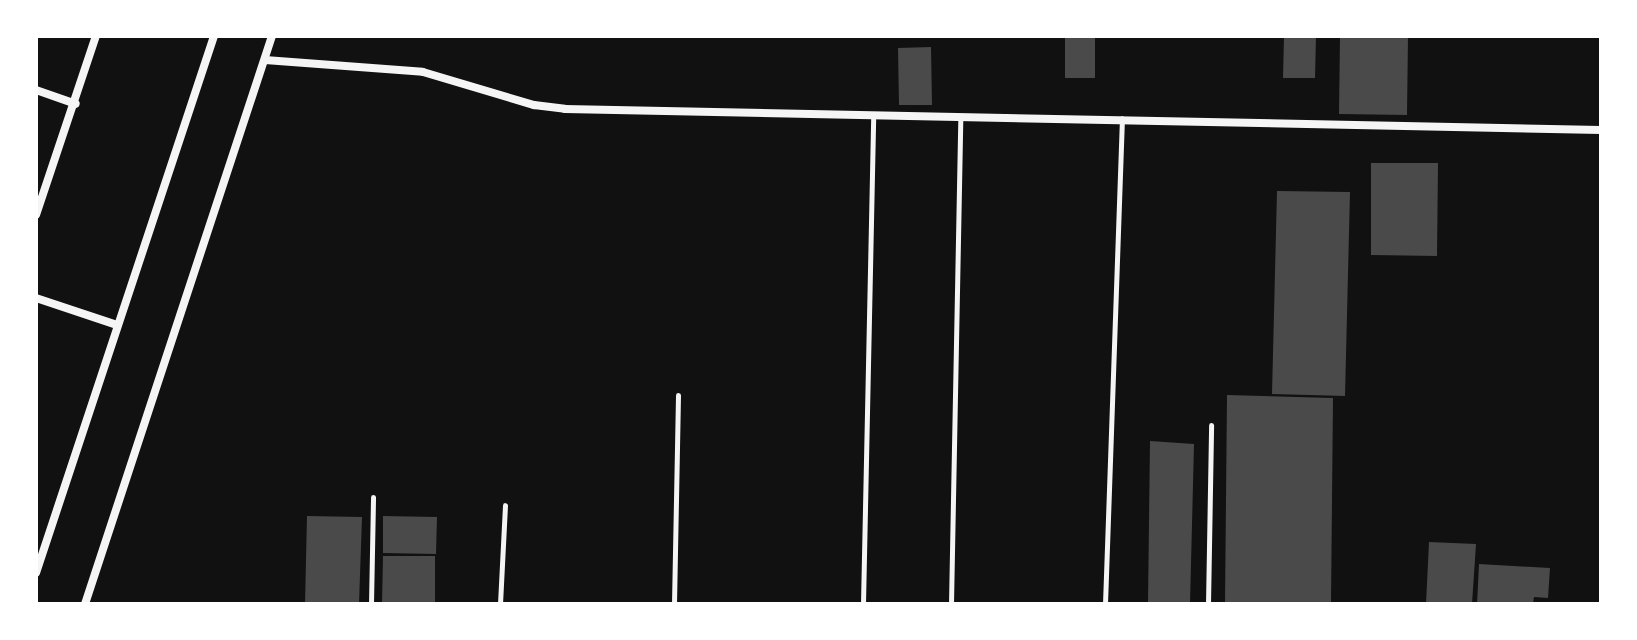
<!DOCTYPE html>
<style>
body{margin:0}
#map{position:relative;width:1637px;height:640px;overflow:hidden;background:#111;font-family:"Sofia Sans Condensed",sans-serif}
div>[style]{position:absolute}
.building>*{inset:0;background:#4a4a4a}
.service>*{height:5px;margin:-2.5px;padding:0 2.5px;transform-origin:2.5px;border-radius:2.5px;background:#f5f5f5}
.minor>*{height:8px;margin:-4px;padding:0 4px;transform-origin:4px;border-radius:4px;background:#f5f5f5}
span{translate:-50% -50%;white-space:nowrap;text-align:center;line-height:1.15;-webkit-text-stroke:7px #fff;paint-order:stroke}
.frame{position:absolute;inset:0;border:38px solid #fff;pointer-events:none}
</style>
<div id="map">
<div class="building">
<div style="clip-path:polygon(1065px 36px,1095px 36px,1095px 78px,1065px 78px)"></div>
<div style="clip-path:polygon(1284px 36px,1316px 36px,1315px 78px,1283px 78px)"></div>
<div style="clip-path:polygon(1340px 36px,1408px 36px,1407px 115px,1339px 114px)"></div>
<div style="clip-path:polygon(931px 47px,932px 105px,899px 105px,898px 48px)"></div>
<div style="clip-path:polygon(1371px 163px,1438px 163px,1437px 256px,1371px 255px)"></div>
<div style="clip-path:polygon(1277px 191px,1350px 192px,1345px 396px,1272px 394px)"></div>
<div style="clip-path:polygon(1227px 395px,1333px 398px,1331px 604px,1225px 604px)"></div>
<div style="clip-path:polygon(1150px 441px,1194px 444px,1190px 604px,1148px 604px)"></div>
<div style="clip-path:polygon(307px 516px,362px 517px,359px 604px,305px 604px)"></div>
<div style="clip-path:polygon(383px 516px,437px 517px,436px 554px,383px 553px)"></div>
<div style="clip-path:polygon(1429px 542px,1476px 544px,1472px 604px,1426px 604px)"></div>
<div style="clip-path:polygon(383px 556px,435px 556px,435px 604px,382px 604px)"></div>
<div style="clip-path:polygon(1479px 564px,1550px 568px,1548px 598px,1534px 597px,1533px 604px,1477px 604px)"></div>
</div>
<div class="service">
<div style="left:371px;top:604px;width:107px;rotate:-88.9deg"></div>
<div style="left:500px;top:604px;width:99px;rotate:-87.1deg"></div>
<div style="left:674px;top:604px;width:209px;rotate:-88.9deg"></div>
<div style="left:863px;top:604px;width:490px;rotate:-88.8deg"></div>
<div style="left:951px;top:604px;width:486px;rotate:-88.9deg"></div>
<div style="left:1105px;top:604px;width:486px;rotate:-88deg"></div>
<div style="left:1208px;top:604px;width:179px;rotate:-89deg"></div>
</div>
<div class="minor">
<div style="left:265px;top:60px;width:158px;rotate:4.3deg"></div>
<div style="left:423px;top:72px;width:116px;rotate:16.6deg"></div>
<div style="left:534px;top:105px;width:31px;rotate:7deg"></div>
<div style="left:565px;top:109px;width:1036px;rotate:1.16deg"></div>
<div style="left:36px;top:90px;width:42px;rotate:19.3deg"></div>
<div style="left:36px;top:215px;width:189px;rotate:-71.5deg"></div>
<div style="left:36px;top:298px;width:85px;rotate:18.4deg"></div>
<div style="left:36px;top:573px;width:566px;rotate:-71.66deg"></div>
<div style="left:85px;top:604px;width:598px;rotate:-71.78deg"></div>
</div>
<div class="frame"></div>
</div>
